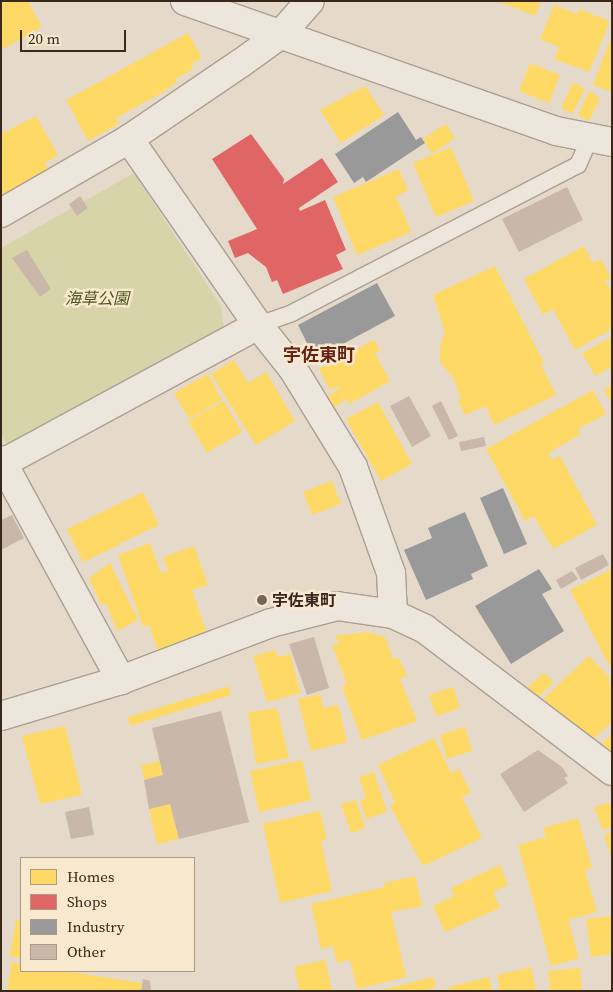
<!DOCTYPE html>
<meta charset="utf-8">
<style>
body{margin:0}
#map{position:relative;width:613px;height:992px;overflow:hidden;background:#e5dac9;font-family:"Source Serif 4","Noto Sans JP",serif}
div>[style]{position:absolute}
.green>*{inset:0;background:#d8d4aa}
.homes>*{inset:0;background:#ffd966}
.shops>*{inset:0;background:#e06666}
.industry>*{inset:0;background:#999}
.building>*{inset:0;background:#c9b7aa}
.roads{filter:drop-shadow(1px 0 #aa9f93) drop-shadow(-1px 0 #aa9f93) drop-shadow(0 1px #aa9f93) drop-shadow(0 -1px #aa9f93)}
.service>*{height:16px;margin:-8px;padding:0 8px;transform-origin:8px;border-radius:8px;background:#ece6dc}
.minor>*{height:28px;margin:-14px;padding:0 14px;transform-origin:14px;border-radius:14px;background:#ece6dc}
.dots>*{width:14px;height:14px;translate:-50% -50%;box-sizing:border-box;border:2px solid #f8e8cd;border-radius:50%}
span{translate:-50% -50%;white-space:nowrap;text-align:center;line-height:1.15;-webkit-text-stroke:5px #f8e8cd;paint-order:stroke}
.park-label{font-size:16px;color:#4d5620;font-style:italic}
.poi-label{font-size:16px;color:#38271b;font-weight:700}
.left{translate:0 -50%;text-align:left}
.neighbourhood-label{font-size:18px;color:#682217;font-weight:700}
.frame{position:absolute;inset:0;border:2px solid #38271b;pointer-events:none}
.legend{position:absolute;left:20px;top:857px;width:175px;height:115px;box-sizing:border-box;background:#f8e8cd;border:1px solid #ab9b86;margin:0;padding:6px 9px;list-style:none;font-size:15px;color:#38271b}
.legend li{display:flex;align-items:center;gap:10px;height:25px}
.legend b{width:25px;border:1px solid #ab9b86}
.scale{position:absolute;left:20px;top:30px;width:106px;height:22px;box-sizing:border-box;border:2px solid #38271b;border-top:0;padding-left:6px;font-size:15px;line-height:18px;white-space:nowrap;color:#38271b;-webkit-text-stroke:4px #f8e8cd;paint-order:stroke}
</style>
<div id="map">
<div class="green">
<div style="clip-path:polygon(134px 173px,221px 306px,224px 329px,11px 451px,1px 434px,1px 248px)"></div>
</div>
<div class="homes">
<div style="clip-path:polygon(1px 1px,28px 1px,42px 27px,1px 50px)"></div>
<div style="clip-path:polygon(497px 1px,541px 1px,535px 16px)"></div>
<div style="clip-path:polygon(554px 5px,577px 14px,579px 9px,610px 21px,589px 72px,554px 59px,559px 47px,540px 39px)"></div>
<div style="clip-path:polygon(188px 33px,202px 58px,191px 64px,194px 69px,175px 79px,177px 82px,162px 93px,116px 118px,119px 124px,88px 141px,66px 100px)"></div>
<div style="clip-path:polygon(610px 40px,612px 40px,612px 92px,593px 85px)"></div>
<div style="clip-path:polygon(530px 63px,560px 75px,549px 103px,519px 91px)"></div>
<div style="clip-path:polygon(573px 82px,585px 89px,572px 114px,561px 108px)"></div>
<div style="clip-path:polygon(365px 86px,384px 115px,341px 143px,320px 110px)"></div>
<div style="clip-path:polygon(589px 91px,600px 98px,589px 121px,578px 115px)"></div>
<div style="clip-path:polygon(36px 116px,58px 155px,45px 163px,49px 170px,1px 200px,1px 134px)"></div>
<div style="clip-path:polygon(446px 124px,455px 138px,432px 154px,423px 139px)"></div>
<div style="clip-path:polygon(451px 147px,474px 201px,436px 217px,413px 163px)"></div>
<div style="clip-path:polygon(399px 169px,408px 191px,396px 196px,411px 232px,357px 255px,333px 197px)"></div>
<div style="clip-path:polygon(584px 246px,593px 263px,601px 259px,611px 278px,605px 281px,612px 293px,612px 329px,575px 350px,553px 309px,543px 315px,524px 279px)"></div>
<div style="clip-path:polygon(495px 266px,544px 363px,541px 365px,556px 395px,494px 425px,486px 406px,465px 415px,458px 401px,461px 399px,453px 378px,440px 362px,440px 347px,445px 332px,433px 295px)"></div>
<div style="clip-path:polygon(612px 337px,612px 373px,609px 368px,595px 376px,582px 353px)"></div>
<div style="clip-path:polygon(374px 340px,381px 350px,375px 353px,390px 381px,349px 404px,346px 399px,330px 410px,323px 400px,340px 388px,339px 386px,330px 390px,319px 369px)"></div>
<div style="clip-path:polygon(234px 360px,248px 383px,266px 372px,295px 421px,256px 445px,211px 374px)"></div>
<div style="clip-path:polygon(208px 374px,222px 400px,189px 419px,174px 393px)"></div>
<div style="clip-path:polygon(612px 385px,612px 404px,604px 390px)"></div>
<div style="clip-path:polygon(593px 390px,606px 414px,578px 429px,581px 434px,548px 453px,553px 460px,560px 456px,597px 525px,553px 549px,534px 516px,525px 521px,486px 449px)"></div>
<div style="clip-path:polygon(224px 401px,242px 432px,207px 453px,188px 421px)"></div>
<div style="clip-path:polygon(378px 402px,412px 464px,381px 481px,346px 419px)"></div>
<div style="clip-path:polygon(332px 481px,341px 504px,312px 515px,303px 492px)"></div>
<div style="clip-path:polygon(143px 492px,159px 525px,121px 543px,109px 519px,121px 544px,83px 562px,67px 529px)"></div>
<div style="clip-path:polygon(150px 543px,161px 573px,168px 571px,163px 557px,194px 546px,208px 585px,192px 590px,208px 636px,159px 654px,149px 625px,143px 627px,118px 555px)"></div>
<div style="clip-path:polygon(110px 563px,138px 620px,117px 631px,106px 603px,101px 605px,89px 578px)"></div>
<div style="clip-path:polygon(612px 569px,612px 664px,609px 665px,570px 590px)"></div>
<div style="clip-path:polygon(367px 632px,385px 637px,393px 659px,399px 658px,407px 676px,400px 679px,417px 721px,362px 740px,342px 687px,347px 684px,332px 645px,339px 643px,335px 636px)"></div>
<div style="clip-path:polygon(275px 650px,278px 657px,290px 654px,301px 693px,267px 702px,253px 656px)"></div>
<div style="clip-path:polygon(589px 656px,611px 679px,608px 683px,612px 687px,612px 722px,590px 742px,579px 736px,543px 699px)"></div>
<div style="clip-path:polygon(544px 673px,554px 682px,537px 698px,527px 688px)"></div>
<div style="clip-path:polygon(229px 686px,231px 695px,130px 726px,128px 717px)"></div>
<div style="clip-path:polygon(453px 687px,460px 708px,436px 716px,429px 695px)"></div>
<div style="clip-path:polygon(320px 694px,323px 708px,338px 705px,347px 742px,311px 751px,298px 699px)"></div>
<div style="clip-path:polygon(277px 708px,289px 758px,256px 764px,248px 712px)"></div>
<div style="clip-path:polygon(65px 726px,82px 795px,40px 804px,22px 736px)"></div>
<div style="clip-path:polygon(465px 727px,472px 751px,447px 759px,440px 735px)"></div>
<div style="clip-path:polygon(612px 734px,612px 753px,602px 743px)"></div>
<div style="clip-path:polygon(434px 738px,451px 773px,459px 769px,471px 793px,462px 797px,482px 838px,423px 866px,390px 806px,395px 803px,378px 765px)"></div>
<div style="clip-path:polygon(302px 760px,311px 800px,259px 812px,250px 771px)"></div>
<div style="clip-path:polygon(160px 761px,163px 775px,144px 780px,141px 765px)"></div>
<div style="clip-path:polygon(374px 772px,387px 812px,366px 819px,360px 800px,366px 798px,359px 777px)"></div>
<div style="clip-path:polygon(356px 800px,365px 828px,351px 833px,341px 804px)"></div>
<div style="clip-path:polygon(608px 803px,612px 806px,612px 827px,603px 830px,594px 807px)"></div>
<div style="clip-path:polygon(170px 804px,179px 839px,157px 844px,149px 809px)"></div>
<div style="clip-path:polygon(320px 811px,327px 839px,321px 841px,332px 891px,280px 903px,263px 824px)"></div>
<div style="clip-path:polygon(578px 818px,592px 868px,585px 870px,597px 912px,568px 920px,579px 958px,551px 966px,518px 845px,546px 837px,543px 828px)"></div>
<div style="clip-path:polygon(612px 832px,612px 857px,611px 857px,604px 835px)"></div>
<div style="clip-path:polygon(500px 865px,508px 885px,493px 892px,500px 908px,445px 932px,433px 906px,454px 896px,451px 888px)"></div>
<div style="clip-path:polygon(415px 876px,422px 906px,391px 912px,406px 977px,357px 989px,350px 960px,337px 963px,333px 946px,321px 949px,311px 904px,385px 887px,384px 883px)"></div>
<div style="clip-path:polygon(612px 916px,612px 954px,591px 957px,586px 919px)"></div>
<div style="clip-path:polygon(16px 920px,21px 921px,21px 958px,10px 956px)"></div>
<div style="clip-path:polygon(325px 960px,332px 991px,300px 991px,294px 967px)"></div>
<div style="clip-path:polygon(12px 962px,21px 964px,21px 971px,64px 971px,142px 983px,141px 991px,7px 991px)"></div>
<div style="clip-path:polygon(531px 967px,536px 991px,500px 991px,497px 975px)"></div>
<div style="clip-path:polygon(580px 968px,582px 991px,550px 991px,548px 971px)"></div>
<div style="clip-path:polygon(433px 977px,436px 987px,422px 991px,378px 991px)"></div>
<div style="clip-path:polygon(489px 977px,492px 991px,450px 991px,449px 987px)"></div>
</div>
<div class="shops">
<div style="clip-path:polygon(251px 134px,284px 179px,283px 184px,322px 158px,338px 182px,299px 208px,300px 211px,325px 200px,346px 250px,336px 255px,343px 269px,283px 294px,277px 280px,272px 282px,266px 267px,248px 253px,235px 258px,228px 241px,257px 229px,212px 159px)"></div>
</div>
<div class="industry">
<div style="clip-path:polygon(398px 112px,416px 140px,421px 137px,425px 143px,366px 182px,363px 177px,354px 183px,335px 154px)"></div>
<div style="clip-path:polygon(377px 283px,395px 316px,315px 359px,298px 325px)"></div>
<div style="clip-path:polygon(503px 488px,527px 544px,504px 554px,480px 498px)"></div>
<div style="clip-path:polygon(465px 512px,488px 566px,471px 574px,473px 579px,426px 600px,404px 550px,432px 538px,428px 528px)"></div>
<div style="clip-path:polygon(539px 569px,552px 589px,542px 594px,564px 631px,511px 664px,475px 606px)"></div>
</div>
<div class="building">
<div style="clip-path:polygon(567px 187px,583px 220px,519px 252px,502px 219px)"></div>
<div style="clip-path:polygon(80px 196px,88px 208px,77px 216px,69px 204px)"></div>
<div style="clip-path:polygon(27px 250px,51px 289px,40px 297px,12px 258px)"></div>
<div style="clip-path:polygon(409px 396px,431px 436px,412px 447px,390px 406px)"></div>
<div style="clip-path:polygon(441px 401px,458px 436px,449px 440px,432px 406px)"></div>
<div style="clip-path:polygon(484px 437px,486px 446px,461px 451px,459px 442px)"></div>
<div style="clip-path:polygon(12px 515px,24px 538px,1px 550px,1px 520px)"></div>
<div style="clip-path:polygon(603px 554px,609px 565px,581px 580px,575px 568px)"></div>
<div style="clip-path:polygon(572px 571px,578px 579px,561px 589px,556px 580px)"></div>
<div style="clip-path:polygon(314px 637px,329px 688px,307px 695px,289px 644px)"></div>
<div style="clip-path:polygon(221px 711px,249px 822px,179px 839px,170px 804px,149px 809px,144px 780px,163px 775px,152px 728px)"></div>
<div style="clip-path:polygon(538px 750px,562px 767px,568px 776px,564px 778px,568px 783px,524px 812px,500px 774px)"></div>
<div style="clip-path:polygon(89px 807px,94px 835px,71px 839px,65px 812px)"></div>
<div style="clip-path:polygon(143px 979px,150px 981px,151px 991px,141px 991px)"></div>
</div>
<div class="roads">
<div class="service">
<div style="left:258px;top:325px;width:36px;rotate:-19deg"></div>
<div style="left:292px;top:313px;width:322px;rotate:-27.4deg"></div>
<div style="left:578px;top:165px;width:30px;rotate:-66deg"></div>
</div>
<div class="minor">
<div style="left:185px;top:1px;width:393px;rotate:19.3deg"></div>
<div style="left:556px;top:131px;width:57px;rotate:11.1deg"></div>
<div style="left:129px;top:139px;width:226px;rotate:55.3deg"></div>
<div style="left:258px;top:325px;width:56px;rotate:51.5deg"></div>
<div style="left:293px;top:369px;width:115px;rotate:58.5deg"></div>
<div style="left:353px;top:467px;width:113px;rotate:70.3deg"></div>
<div style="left:391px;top:573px;width:41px;rotate:87.2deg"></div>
<div style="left:1px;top:213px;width:148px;rotate:-30deg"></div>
<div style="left:129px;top:139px;width:135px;rotate:-34.2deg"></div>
<div style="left:241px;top:63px;width:48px;rotate:-35.7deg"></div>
<div style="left:280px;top:35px;width:45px;rotate:-48.6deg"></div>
<div style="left:1px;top:460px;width:251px;rotate:61.4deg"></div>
<div style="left:3px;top:463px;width:290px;rotate:-28.4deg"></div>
<div style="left:1px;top:716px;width:125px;rotate:-16.7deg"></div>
<div style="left:121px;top:680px;width:160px;rotate:-20.8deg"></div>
<div style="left:271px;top:623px;width:68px;rotate:-14.4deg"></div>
<div style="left:337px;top:606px;width:57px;rotate:8.1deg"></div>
<div style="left:393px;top:614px;width:35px;rotate:25deg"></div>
<div style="left:425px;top:629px;width:235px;rotate:37.2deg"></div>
</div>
</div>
<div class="dots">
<div style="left:262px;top:600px;background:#756658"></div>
</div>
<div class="park-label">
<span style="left:97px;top:298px">海草公園</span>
</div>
<div class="poi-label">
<span class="left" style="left:272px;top:600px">宇佐東町</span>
</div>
<div class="neighbourhood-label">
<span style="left:319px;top:355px">宇佐東町</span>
</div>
<div class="frame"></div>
<ul class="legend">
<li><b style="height:14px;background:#ffd966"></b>Homes</li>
<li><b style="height:14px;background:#e06666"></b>Shops</li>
<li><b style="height:14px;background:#999"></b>Industry</li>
<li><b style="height:14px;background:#c9b7aa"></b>Other</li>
</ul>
<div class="scale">20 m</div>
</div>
